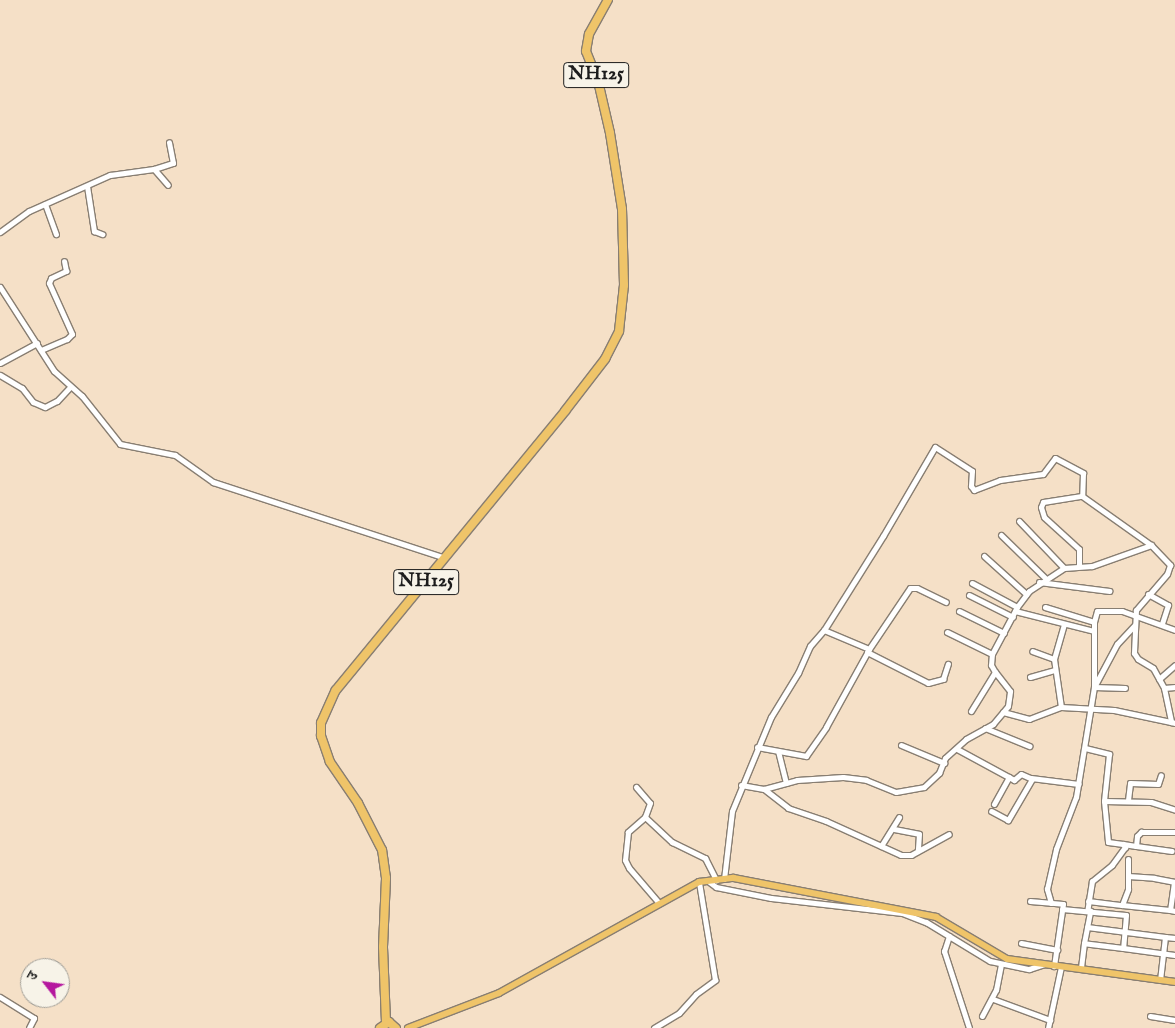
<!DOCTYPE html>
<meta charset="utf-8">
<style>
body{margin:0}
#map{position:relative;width:1175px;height:1028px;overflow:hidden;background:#f5e0c7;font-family:"IM FELL English","Noto Serif Devanagari",serif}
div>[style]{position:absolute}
.roads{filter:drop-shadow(1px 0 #887e72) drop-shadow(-1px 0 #887e72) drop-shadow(0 1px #887e72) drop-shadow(0 -1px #887e72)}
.minor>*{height:5px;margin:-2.5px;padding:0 2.5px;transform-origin:2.5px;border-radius:2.5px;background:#fff}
.major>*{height:6px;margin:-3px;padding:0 3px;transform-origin:3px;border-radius:3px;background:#efc469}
.highway>*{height:8px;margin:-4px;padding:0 4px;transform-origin:4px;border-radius:4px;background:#efc469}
span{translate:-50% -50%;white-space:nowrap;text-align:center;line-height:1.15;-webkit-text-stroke:5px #f7f3e8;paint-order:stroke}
.shield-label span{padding:1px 4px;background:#f7f3e8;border:1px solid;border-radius:4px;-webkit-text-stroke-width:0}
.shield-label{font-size:19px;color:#1c1c1c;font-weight:700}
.north{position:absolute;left:20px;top:958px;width:50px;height:50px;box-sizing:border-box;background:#f7f3e8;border:1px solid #9f9d96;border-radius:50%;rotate:300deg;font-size:14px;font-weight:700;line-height:20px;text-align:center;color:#1c1c1c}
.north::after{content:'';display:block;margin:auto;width:18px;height:22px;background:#b5179e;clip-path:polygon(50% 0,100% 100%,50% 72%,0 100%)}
</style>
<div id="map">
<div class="roads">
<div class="minor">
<div style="left:154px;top:169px;width:20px;rotate:-18deg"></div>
<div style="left:173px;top:163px;width:21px;rotate:-101deg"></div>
<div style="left:87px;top:186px;width:46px;rotate:81.2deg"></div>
<div style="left:94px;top:231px;width:9px;rotate:21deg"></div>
<div style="left:45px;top:204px;width:32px;rotate:70deg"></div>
<div style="left:0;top:232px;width:36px;rotate:-36deg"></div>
<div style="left:29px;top:211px;width:89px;rotate:-24deg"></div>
<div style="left:110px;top:175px;width:44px;rotate:-7.8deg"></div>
<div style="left:154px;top:169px;width:21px;rotate:49deg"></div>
<div style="left:0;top:287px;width:100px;rotate:57.3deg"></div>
<div style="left:54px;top:371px;width:38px;rotate:42deg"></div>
<div style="left:82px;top:396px;width:61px;rotate:51.6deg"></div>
<div style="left:120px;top:444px;width:56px;rotate:11.3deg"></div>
<div style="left:175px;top:455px;width:47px;rotate:35.4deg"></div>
<div style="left:213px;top:482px;width:244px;rotate:18.1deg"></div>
<div style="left:41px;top:350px;width:28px;rotate:-23deg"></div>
<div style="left:67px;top:339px;width:7px;rotate:-45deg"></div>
<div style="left:72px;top:334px;width:56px;rotate:-114.3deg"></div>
<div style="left:49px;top:283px;width:5px;rotate:-68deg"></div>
<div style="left:51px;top:278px;width:17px;rotate:-25deg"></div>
<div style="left:66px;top:271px;width:10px;rotate:-101deg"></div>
<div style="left:0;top:363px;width:42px;rotate:-28.4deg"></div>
<div style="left:0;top:375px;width:26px;rotate:31deg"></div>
<div style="left:22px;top:388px;width:18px;rotate:52deg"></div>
<div style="left:33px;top:402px;width:13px;rotate:23deg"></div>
<div style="left:45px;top:407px;width:13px;rotate:-27deg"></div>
<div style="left:57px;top:401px;width:19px;rotate:-47deg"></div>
<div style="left:1019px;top:521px;width:65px;rotate:46.2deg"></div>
<div style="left:1001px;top:535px;width:62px;rotate:44.3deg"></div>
<div style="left:984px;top:556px;width:57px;rotate:42.1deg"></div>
<div style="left:1079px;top:566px;width:17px;rotate:-90deg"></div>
<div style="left:1079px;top:549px;width:47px;rotate:-137.6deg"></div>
<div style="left:1044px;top:517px;width:10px;rotate:-107deg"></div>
<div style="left:1041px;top:507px;width:5px;rotate:-68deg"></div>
<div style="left:1043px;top:502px;width:39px;rotate:-9deg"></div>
<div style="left:1082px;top:496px;width:85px;rotate:35.4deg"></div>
<div style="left:1151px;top:545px;width:28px;rotate:46deg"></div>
<div style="left:1170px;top:565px;width:9px;rotate:108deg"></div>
<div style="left:1167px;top:574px;width:48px;rotate:130.7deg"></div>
<div style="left:1136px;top:610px;width:43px;rotate:92.7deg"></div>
<div style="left:1134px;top:653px;width:7px;rotate:56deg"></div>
<div style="left:1138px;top:659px;width:17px;rotate:31deg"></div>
<div style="left:1153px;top:668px;width:23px;rotate:61deg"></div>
<div style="left:1164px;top:688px;width:35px;rotate:78deg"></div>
<div style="left:1171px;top:722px;width:4px;rotate:14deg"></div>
<div style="left:1039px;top:582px;width:71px;rotate:7.3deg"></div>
<div style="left:972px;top:583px;width:51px;rotate:28.1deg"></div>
<div style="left:1148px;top:594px;width:23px;rotate:29deg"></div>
<div style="left:1168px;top:605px;width:20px;rotate:108deg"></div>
<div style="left:969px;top:595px;width:49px;rotate:26.6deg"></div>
<div style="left:1045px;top:607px;width:51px;rotate:17deg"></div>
<div style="left:959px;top:611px;width:50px;rotate:26.1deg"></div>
<div style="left:1015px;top:611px;width:81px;rotate:14.2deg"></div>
<div style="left:947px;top:632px;width:50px;rotate:26.1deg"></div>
<div style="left:869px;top:649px;width:73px;rotate:-56.1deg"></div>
<div style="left:910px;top:588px;width:7px"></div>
<div style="left:917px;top:588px;width:32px;rotate:26deg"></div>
<div style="left:867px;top:652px;width:68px;rotate:26.9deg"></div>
<div style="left:928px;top:683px;width:16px;rotate:-15deg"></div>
<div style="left:943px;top:679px;width:16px;rotate:-72deg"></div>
<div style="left:1054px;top:659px;width:36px;rotate:-74deg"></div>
<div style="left:1030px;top:677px;width:25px;rotate:-16deg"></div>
<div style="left:1159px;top:679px;width:21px;rotate:-41deg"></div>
<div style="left:1125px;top:688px;width:31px;rotate:-178deg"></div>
<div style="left:1094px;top:687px;width:65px;rotate:-90deg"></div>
<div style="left:1094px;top:622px;width:11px;rotate:-75deg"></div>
<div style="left:1097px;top:611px;width:25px"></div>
<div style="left:1122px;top:611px;width:56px;rotate:19.7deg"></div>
<div style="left:1164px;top:688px;width:11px;rotate:-5deg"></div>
<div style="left:1061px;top:707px;width:53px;rotate:3.2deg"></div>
<div style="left:1114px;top:710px;width:58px;rotate:11.9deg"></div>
<div style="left:971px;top:711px;width:46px;rotate:-58.4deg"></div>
<div style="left:995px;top:672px;width:8px;rotate:-120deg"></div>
<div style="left:991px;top:665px;width:11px;rotate:-85deg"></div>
<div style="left:992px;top:654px;width:53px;rotate:-62deg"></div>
<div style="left:1017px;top:607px;width:20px;rotate:-53deg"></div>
<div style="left:1029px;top:591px;width:42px;rotate:-33.3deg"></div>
<div style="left:1064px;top:568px;width:28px;rotate:-4deg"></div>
<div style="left:1092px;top:566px;width:63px;rotate:-19.6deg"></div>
<div style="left:1003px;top:712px;width:27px;rotate:15deg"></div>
<div style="left:1029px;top:719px;width:34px;rotate:-21deg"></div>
<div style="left:1061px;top:707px;width:49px;rotate:-98.3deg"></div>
<div style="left:1054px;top:659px;width:23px;rotate:-160deg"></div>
<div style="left:985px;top:728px;width:48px;rotate:22.2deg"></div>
<div style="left:901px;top:745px;width:47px;rotate:22.7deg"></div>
<div style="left:757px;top:747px;width:50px;rotate:10.4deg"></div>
<div style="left:806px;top:756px;width:35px;rotate:-55deg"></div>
<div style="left:826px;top:727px;width:89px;rotate:-61.1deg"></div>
<div style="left:869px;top:649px;width:49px;rotate:-157.1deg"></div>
<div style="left:1085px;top:748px;width:25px;rotate:14deg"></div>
<div style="left:1109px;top:754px;width:47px;rotate:96.1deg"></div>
<div style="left:1104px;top:801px;width:41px;rotate:84.4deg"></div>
<div style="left:1108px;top:842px;width:15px;rotate:8deg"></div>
<div style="left:1123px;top:844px;width:4px;rotate:56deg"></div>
<div style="left:1125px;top:847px;width:22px;rotate:126deg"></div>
<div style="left:1112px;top:865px;width:26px;rotate:141deg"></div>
<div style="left:1092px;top:881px;width:30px;rotate:99deg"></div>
<div style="left:957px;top:749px;width:65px;rotate:28.5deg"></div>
<div style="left:1014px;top:780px;width:9px;rotate:-41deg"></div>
<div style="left:1021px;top:774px;width:12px;rotate:24deg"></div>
<div style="left:1032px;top:779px;width:48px;rotate:120.3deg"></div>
<div style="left:1008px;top:820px;width:19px;rotate:-152deg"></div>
<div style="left:778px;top:751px;width:33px;rotate:76deg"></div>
<div style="left:1031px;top:778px;width:48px;rotate:7.1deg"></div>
<div style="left:741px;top:785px;width:23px;rotate:10deg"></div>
<div style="left:764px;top:789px;width:34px;rotate:-15deg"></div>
<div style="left:797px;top:780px;width:46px;rotate:-3.7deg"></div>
<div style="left:843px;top:777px;width:23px;rotate:7deg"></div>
<div style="left:866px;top:780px;width:32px;rotate:22deg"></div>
<div style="left:896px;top:792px;width:28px;rotate:-10deg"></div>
<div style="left:924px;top:787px;width:21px;rotate:-43deg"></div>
<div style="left:939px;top:773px;width:16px;rotate:-68deg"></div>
<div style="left:945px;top:758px;width:28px;rotate:-42deg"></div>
<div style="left:966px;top:739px;width:31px;rotate:-29deg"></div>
<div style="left:993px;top:724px;width:23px;rotate:-50deg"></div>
<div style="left:1008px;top:706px;width:15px;rotate:-82deg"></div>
<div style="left:1010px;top:691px;width:24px;rotate:-128deg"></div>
<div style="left:636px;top:787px;width:21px;rotate:49deg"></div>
<div style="left:650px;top:803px;width:15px;rotate:110deg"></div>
<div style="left:645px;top:817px;width:37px;rotate:43deg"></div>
<div style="left:672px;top:842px;width:37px;rotate:26deg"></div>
<div style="left:705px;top:858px;width:25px;rotate:63deg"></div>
<div style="left:764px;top:789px;width:31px;rotate:38deg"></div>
<div style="left:788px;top:808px;width:40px;rotate:18.9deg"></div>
<div style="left:826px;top:821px;width:82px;rotate:24.4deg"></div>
<div style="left:901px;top:855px;width:10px"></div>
<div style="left:911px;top:855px;width:43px;rotate:-28.9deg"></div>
<div style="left:1128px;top:800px;width:17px;rotate:-83deg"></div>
<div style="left:1130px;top:783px;width:28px;rotate:2deg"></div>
<div style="left:1158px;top:784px;width:9px;rotate:-72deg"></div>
<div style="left:1104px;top:801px;width:47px;rotate:1.2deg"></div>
<div style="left:1151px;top:802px;width:25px;rotate:18deg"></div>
<div style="left:994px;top:804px;width:31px;rotate:-61deg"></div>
<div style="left:645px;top:817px;width:23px;rotate:139deg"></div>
<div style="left:628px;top:832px;width:28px;rotate:96deg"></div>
<div style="left:625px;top:860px;width:9px;rotate:63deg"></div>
<div style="left:629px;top:868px;width:46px;rotate:49.4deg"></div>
<div style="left:894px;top:829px;width:25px;rotate:11deg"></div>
<div style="left:919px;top:834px;width:16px;rotate:94deg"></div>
<div style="left:1123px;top:844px;width:13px;rotate:9deg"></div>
<div style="left:1136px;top:846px;width:10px;rotate:-84deg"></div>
<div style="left:1137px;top:836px;width:6px;rotate:-45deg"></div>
<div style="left:1141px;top:832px;width:34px"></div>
<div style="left:881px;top:846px;width:34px;rotate:-58deg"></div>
<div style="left:1136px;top:846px;width:36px;rotate:8deg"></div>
<div style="left:1128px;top:876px;width:17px;rotate:-90deg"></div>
<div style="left:724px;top:879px;width:68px;rotate:-83.3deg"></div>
<div style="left:732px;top:811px;width:102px;rotate:-67.5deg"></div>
<div style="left:771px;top:717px;width:52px;rotate:-58.5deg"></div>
<div style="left:798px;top:673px;width:30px;rotate:-66deg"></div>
<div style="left:810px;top:646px;width:21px;rotate:-49deg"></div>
<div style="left:824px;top:630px;width:111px;rotate:-57.9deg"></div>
<div style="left:883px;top:536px;width:103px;rotate:-59.7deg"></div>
<div style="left:935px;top:447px;width:44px;rotate:33deg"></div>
<div style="left:972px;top:471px;width:15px;rotate:94deg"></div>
<div style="left:971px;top:486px;width:5px;rotate:53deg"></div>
<div style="left:974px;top:490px;width:28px;rotate:-21deg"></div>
<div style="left:1000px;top:480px;width:43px;rotate:-7.9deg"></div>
<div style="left:1043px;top:474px;width:20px;rotate:-53deg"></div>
<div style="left:1055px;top:458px;width:32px;rotate:28deg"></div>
<div style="left:1083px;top:473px;width:23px;rotate:92deg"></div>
<div style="left:708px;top:881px;width:10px;rotate:37deg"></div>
<div style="left:716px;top:887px;width:56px;rotate:11.3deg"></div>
<div style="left:771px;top:898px;width:132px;rotate:6.5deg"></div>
<div style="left:902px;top:913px;width:26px;rotate:21deg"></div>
<div style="left:926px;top:922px;width:75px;rotate:31.4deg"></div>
<div style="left:990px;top:961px;width:40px;rotate:12deg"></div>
<div style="left:1029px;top:969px;width:16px;rotate:-18deg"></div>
<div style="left:1030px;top:901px;width:33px;rotate:5deg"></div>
<div style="left:1063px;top:904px;width:63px;rotate:98.3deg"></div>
<div style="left:1088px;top:901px;width:34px;rotate:7deg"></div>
<div style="left:1122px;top:905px;width:17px;rotate:-69deg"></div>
<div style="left:1128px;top:889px;width:13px;rotate:-90deg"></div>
<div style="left:1128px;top:876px;width:26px;rotate:4deg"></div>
<div style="left:1154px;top:878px;width:20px;rotate:11deg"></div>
<div style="left:1174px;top:882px;width:28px;rotate:98deg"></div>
<div style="left:1170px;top:910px;width:5px;rotate:11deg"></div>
<div style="left:1051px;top:903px;width:15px;rotate:-106deg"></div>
<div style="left:1047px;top:889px;width:41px;rotate:-77.3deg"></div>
<div style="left:1056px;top:849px;width:56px;rotate:-69deg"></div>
<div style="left:1076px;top:797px;width:111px;rotate:-80.7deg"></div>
<div style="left:1094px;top:687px;width:49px;rotate:-61.9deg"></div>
<div style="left:1117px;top:644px;width:26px;rotate:-47deg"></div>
<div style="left:1122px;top:905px;width:48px;rotate:5.9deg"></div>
<div style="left:1062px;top:909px;width:64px;rotate:5.4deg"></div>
<div style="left:1126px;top:915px;width:33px;rotate:95deg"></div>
<div style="left:1123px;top:948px;width:39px;rotate:-173deg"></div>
<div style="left:1084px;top:943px;width:26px;rotate:97deg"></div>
<div style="left:1087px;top:927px;width:79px;rotate:7.3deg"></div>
<div style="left:1165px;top:937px;width:43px;rotate:96.6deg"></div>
<div style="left:949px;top:936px;width:16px;rotate:108deg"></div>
<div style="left:944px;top:951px;width:81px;rotate:72deg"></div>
<div style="left:1165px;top:937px;width:10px;rotate:6deg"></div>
<div style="left:1021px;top:943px;width:37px;rotate:11deg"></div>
<div style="left:1084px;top:943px;width:33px;rotate:-79deg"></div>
<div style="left:1123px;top:948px;width:52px;rotate:7.7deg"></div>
<div style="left:0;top:997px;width:40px;rotate:32deg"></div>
<div style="left:34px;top:1018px;width:11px;rotate:117deg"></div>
<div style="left:993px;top:999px;width:61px;rotate:20.2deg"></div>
<div style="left:982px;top:1016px;width:30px;rotate:-62deg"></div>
<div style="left:996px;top:990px;width:26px;rotate:-79deg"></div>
<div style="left:1150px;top:1016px;width:25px;rotate:9deg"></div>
<div style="left:654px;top:1028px;width:29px;rotate:-31deg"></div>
<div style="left:679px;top:1013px;width:25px;rotate:-48deg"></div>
<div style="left:696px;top:994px;width:24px;rotate:-36deg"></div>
<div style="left:715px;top:980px;width:99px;rotate:-99.3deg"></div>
<div style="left:1048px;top:1028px;width:62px;rotate:-78deg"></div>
</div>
<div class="major">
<div style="left:408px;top:1028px;width:97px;rotate:-21deg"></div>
<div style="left:499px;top:993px;width:229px;rotate:-29deg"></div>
<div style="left:699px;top:882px;width:35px;rotate:-7deg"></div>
<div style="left:734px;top:878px;width:206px;rotate:10.9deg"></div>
<div style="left:936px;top:917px;width:82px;rotate:30.6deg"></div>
<div style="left:1007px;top:959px;width:170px;rotate:7.8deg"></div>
</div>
<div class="highway">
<div style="left:386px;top:1022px;width:75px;rotate:-92.3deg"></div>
<div style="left:383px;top:947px;width:69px;rotate:-87.5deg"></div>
<div style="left:386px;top:878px;width:28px;rotate:-98deg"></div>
<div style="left:382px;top:850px;width:53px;rotate:-117.1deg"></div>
<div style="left:358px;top:803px;width:50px;rotate:-124.3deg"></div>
<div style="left:330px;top:762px;width:28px;rotate:-109deg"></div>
<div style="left:321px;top:736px;width:13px;rotate:-90deg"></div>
<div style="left:321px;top:723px;width:36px;rotate:-66deg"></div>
<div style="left:336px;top:690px;width:361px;rotate:-50.6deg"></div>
<div style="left:565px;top:411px;width:66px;rotate:-52.4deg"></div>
<div style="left:605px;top:359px;width:31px;rotate:-63deg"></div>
<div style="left:619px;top:331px;width:46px;rotate:-83.8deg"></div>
<div style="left:624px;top:285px;width:76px;rotate:-91.5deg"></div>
<div style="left:622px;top:209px;width:77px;rotate:-99deg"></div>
<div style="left:610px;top:133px;width:53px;rotate:-103deg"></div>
<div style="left:598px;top:81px;width:32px;rotate:-112deg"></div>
<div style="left:586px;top:51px;width:17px;rotate:-80deg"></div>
<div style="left:589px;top:34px;width:39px;rotate:-61deg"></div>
<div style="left:380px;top:1028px;width:11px;rotate:-34deg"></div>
<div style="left:389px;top:1022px;width:9px;rotate:41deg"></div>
</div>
</div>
<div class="shield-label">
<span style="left:596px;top:75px">NH125</span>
<span style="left:426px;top:582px">NH125</span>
</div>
<div class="north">उ</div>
</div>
